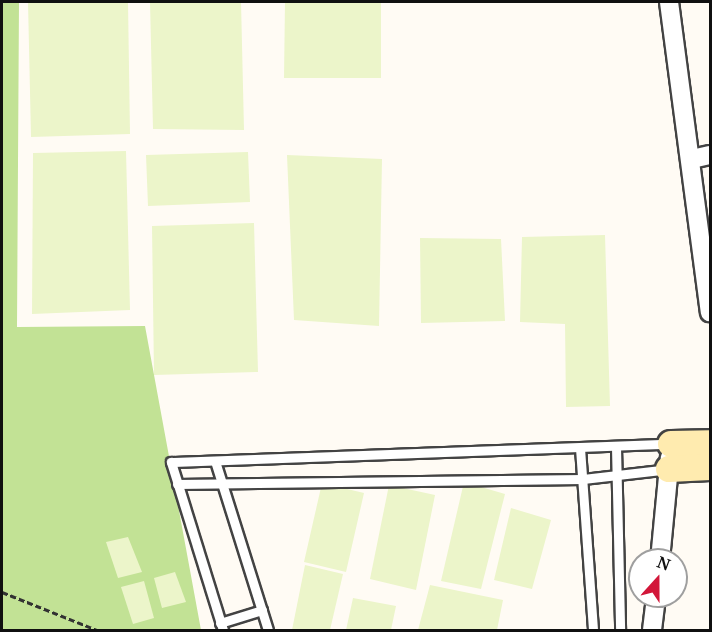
<!DOCTYPE html>
<style>
body{margin:0}
#map{position:relative;width:712px;height:632px;overflow:hidden;background:#fffbf4;font-family:"Noto Serif",serif}
div>[style]{position:absolute}
.forest>*{inset:0;background:#c2e295}
.pitch>*{inset:0;background:#ecf5ca}
.path>*{height:3px;margin-top:-1.5px;transform-origin:0;background:repeating-linear-gradient(90deg,#323232 0 6px,transparent 0 9px)}
.roads{filter:drop-shadow(2px 0 #434343) drop-shadow(-2px 0 #434343) drop-shadow(0 2px #434343) drop-shadow(0 -2px #434343)}
.lane>*{height:9px;margin:-4.5px;padding:0 4.5px;transform-origin:4.5px;border-radius:4.5px;background:#fff}
.street>*{height:18px;margin:-9px;padding:0 9px;transform-origin:9px;border-radius:9px;background:#fff}
.secondary>*{height:26px;margin:-13px;padding:0 13px;transform-origin:13px;border-radius:13px;background:#ffebaf}
span{translate:-50% -50%;white-space:nowrap;text-align:center;line-height:1.15;-webkit-text-stroke:6px #fff;paint-order:stroke}
.frame{position:absolute;inset:0;border:3px solid #101010;pointer-events:none}
.north{position:absolute;left:628px;top:548px;width:60px;height:60px;box-sizing:border-box;background:#fff;border:2px solid #9f9f9f;border-radius:50%;rotate:21deg;font-size:16px;font-weight:700;line-height:24px;text-align:center;color:#101010}
.north::after{content:'';display:block;margin:auto;width:21px;height:27px;background:#d21639;clip-path:polygon(50% 0,100% 100%,50% 72%,0 100%)}
</style>
<div id="map">
<div class="forest">
<div style="clip-path:polygon(2px 2px,19px 2px,17px 327px,145px 326px,201px 630px,2px 630px)"></div>
</div>
<div class="pitch">
<div style="clip-path:polygon(28px 2px,128px 2px,130px 134px,31px 137px)"></div>
<div style="clip-path:polygon(150px 2px,241px 2px,244px 130px,153px 129px)"></div>
<div style="clip-path:polygon(285px 2px,381px 2px,381px 78px,284px 78px)"></div>
<div style="clip-path:polygon(126px 151px,130px 310px,32px 314px,33px 153px)"></div>
<div style="clip-path:polygon(248px 152px,250px 202px,148px 206px,146px 155px)"></div>
<div style="clip-path:polygon(287px 155px,382px 159px,379px 326px,294px 320px)"></div>
<div style="clip-path:polygon(254px 223px,258px 372px,154px 375px,152px 226px)"></div>
<div style="clip-path:polygon(605px 235px,610px 406px,566px 407px,565px 324px,520px 322px,522px 237px)"></div>
<div style="clip-path:polygon(420px 238px,501px 239px,505px 321px,421px 323px)"></div>
<div style="clip-path:polygon(464px 482px,505px 494px,481px 589px,441px 581px)"></div>
<div style="clip-path:polygon(322px 483px,364px 493px,346px 572px,304px 562px)"></div>
<div style="clip-path:polygon(389px 485px,435px 495px,416px 590px,370px 579px)"></div>
<div style="clip-path:polygon(511px 508px,551px 520px,532px 589px,494px 580px)"></div>
<div style="clip-path:polygon(128px 537px,142px 572px,118px 578px,106px 542px)"></div>
<div style="clip-path:polygon(305px 565px,343px 574px,330px 630px,292px 630px)"></div>
<div style="clip-path:polygon(175px 572px,186px 602px,162px 608px,154px 578px)"></div>
<div style="clip-path:polygon(144px 581px,154px 618px,133px 624px,121px 587px)"></div>
<div style="clip-path:polygon(430px 585px,503px 600px,497px 630px,418px 630px)"></div>
<div style="clip-path:polygon(353px 598px,396px 606px,391px 630px,346px 630px)"></div>
</div>
<div class="path">
<div style="left:2px;top:592px;width:102px;rotate:21.8deg"></div>
</div>
<div class="roads">
<div class="lane">
<div style="left:616px;top:447px;width:183px;rotate:88.7deg"></div>
<div style="left:580px;top:448px;width:182px;rotate:85.9deg"></div>
<div style="left:215px;top:461px;width:177px;rotate:72.6deg"></div>
<div style="left:177px;top:484px;width:406px;rotate:-0.7deg"></div>
<div style="left:583px;top:479px;width:87px;rotate:-6.6deg"></div>
<div style="left:220px;top:623px;width:44px;rotate:-17.2deg"></div>
<div style="left:223px;top:630px;width:176px;rotate:-107.2deg"></div>
<div style="left:171px;top:462px;width:499px;rotate:-2.1deg"></div>
</div>
<div class="street">
<div style="left:669px;top:2px;width:313px;rotate:82.5deg"></div>
<div style="left:692px;top:159px;width:18px;rotate:-13deg"></div>
<div style="left:660px;top:560px;width:103px;rotate:-84.5deg"></div>
<div style="left:652px;top:630px;width:34px;rotate:-83deg"></div>
</div>
<div class="secondary">
<div style="left:671px;top:444px;width:39px;rotate:-1deg"></div>
<div style="left:669px;top:469px;width:41px;rotate:-2.8deg"></div>
</div>
</div>
<div class="frame"></div>
<div class="north">N</div>
</div>
